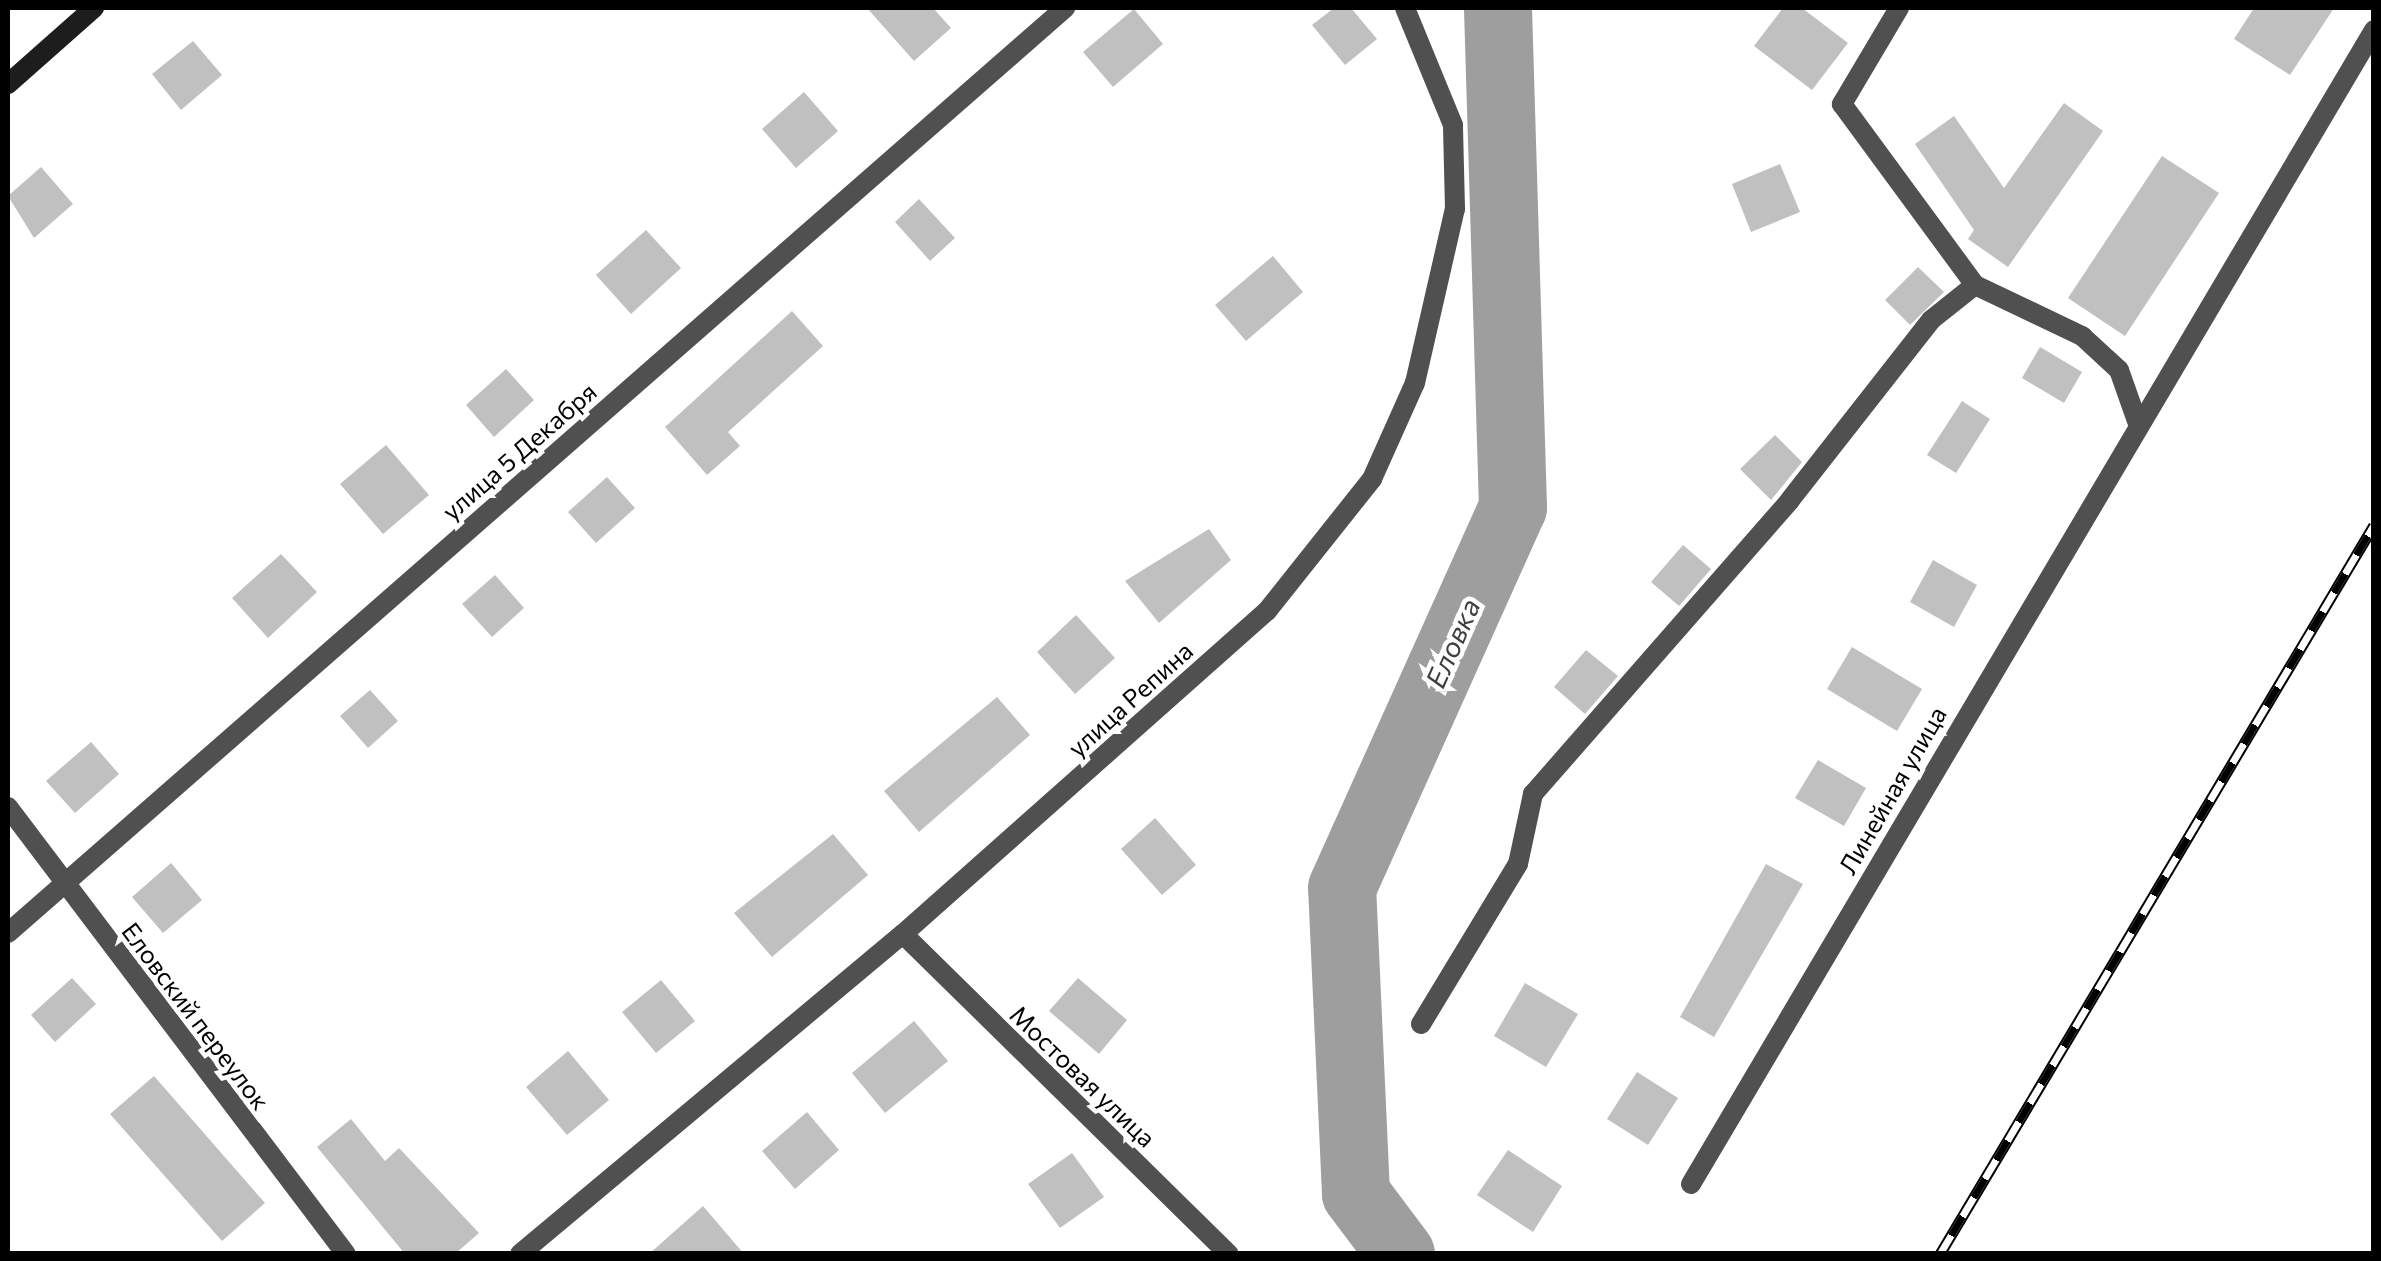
<!DOCTYPE html>
<meta charset="utf-8">
<style>
body{margin:0}
#map{position:relative;width:2381px;height:1261px;overflow:hidden;background:#fff;font-family:Commissioner,sans-serif}
div>[style]{position:absolute}
.river>*{height:68px;margin:-34px;padding:0 34px;transform-origin:34px;border-radius:34px;background:#9e9e9e}
.building>*{inset:0;background:#c0c0c0}
.minor>*{height:20px;margin:-10px;padding:0 10px;transform-origin:10px;border-radius:10px;background:#505050}
.secondary>*{height:20px;margin:-10px;padding:0 10px;transform-origin:10px;border-radius:10px;background:#1d1d1d}
.rail>*{height:11px;margin-top:-5.5px;transform-origin:0;background:repeating-linear-gradient(90deg,#fff 0 22px,#000 0 44px);box-sizing:border-box;border-block:2px solid #000}
span{translate:-50% -50%;white-space:nowrap;text-align:center;line-height:1.15;-webkit-text-stroke:9px #fff;paint-order:stroke}
.street-label{font-size:25px;color:#000}
.water-label{font-size:28px;color:#3f3f3f;font-style:italic}
.frame{position:absolute;inset:0;border:10px solid #000;pointer-events:none}
</style>
<div id="map">
<div class="river">
<div style="left:1401px;top:1254px;width:75px;rotate:-126.9deg"></div>
<div style="left:1356px;top:1194px;width:306px;rotate:-92.6deg"></div>
<div style="left:1342px;top:888px;width:417px;rotate:-65.8deg"></div>
<div style="left:1513px;top:508px;width:500px;rotate:-91.72deg"></div>
</div>
<div class="building">
<div style="clip-path:polygon(867px 8px,933px 8px,951px 28px,914px 61px)"></div>
<div style="clip-path:polygon(1334px 8px,1351px 8px,1377px 39px,1345px 65px,1312px 25px)"></div>
<div style="clip-path:polygon(1783px 8px,1802px 8px,1848px 43px,1812px 90px,1754px 46px)"></div>
<div style="clip-path:polygon(2254px 8px,2334px 8px,2290px 75px,2234px 39px)"></div>
<div style="clip-path:polygon(1134px 9px,1163px 44px,1113px 87px,1083px 52px)"></div>
<div style="clip-path:polygon(193px 41px,222px 75px,181px 110px,152px 74px)"></div>
<div style="clip-path:polygon(804px 92px,838px 131px,796px 168px,762px 129px)"></div>
<div style="clip-path:polygon(2064px 103px,2103px 131px,2008px 267px,1968px 239px,1974px 230px,1915px 144px,1954px 116px,2004px 188px)"></div>
<div style="clip-path:polygon(2162px 156px,2219px 193px,2125px 336px,2068px 298px)"></div>
<div style="clip-path:polygon(1780px 164px,1800px 212px,1751px 232px,1732px 184px)"></div>
<div style="clip-path:polygon(41px 167px,73px 204px,34px 238px,8px 196px)"></div>
<div style="clip-path:polygon(919px 199px,955px 238px,930px 261px,895px 222px)"></div>
<div style="clip-path:polygon(646px 230px,681px 268px,631px 314px,596px 275px)"></div>
<div style="clip-path:polygon(1273px 256px,1303px 292px,1246px 341px,1215px 305px)"></div>
<div style="clip-path:polygon(1918px 267px,1944px 292px,1910px 325px,1885px 300px)"></div>
<div style="clip-path:polygon(792px 311px,823px 346px,728px 432px,740px 446px,707px 475px,665px 427px)"></div>
<div style="clip-path:polygon(2040px 347px,2082px 372px,2064px 403px,2022px 378px)"></div>
<div style="clip-path:polygon(506px 369px,534px 400px,494px 437px,466px 405px)"></div>
<div style="clip-path:polygon(1962px 401px,1990px 419px,1956px 473px,1927px 455px)"></div>
<div style="clip-path:polygon(1775px 435px,1802px 462px,1771px 500px,1740px 469px)"></div>
<div style="clip-path:polygon(386px 445px,429px 495px,383px 534px,340px 484px)"></div>
<div style="clip-path:polygon(607px 477px,635px 508px,596px 543px,568px 512px)"></div>
<div style="clip-path:polygon(1209px 529px,1231px 560px,1159px 623px,1125px 581px)"></div>
<div style="clip-path:polygon(1683px 545px,1711px 569px,1679px 606px,1651px 582px)"></div>
<div style="clip-path:polygon(281px 554px,317px 592px,268px 638px,232px 598px)"></div>
<div style="clip-path:polygon(1933px 560px,1977px 585px,1954px 627px,1910px 602px)"></div>
<div style="clip-path:polygon(495px 575px,524px 608px,492px 637px,462px 604px)"></div>
<div style="clip-path:polygon(1076px 615px,1115px 658px,1075px 694px,1037px 652px)"></div>
<div style="clip-path:polygon(1852px 647px,1922px 689px,1897px 731px,1827px 689px)"></div>
<div style="clip-path:polygon(1586px 650px,1618px 676px,1585px 714px,1554px 687px)"></div>
<div style="clip-path:polygon(370px 690px,398px 721px,368px 748px,340px 716px)"></div>
<div style="clip-path:polygon(997px 697px,1030px 735px,919px 832px,884px 791px)"></div>
<div style="clip-path:polygon(91px 742px,119px 774px,75px 813px,46px 781px)"></div>
<div style="clip-path:polygon(1818px 760px,1866px 788px,1844px 826px,1795px 798px)"></div>
<div style="clip-path:polygon(1155px 818px,1196px 865px,1162px 895px,1121px 849px)"></div>
<div style="clip-path:polygon(833px 834px,868px 875px,772px 957px,734px 913px)"></div>
<div style="clip-path:polygon(171px 863px,202px 900px,163px 933px,132px 897px)"></div>
<div style="clip-path:polygon(1766px 864px,1803px 884px,1714px 1037px,1680px 1017px)"></div>
<div style="clip-path:polygon(72px 978px,96px 1004px,55px 1042px,31px 1015px)"></div>
<div style="clip-path:polygon(1078px 978px,1127px 1020px,1099px 1054px,1049px 1011px)"></div>
<div style="clip-path:polygon(661px 980px,695px 1021px,656px 1053px,622px 1012px)"></div>
<div style="clip-path:polygon(1525px 983px,1578px 1014px,1546px 1067px,1494px 1036px)"></div>
<div style="clip-path:polygon(914px 1021px,948px 1061px,885px 1113px,852px 1073px)"></div>
<div style="clip-path:polygon(568px 1051px,609px 1100px,567px 1135px,526px 1087px)"></div>
<div style="clip-path:polygon(1637px 1072px,1678px 1098px,1648px 1145px,1607px 1119px)"></div>
<div style="clip-path:polygon(154px 1076px,265px 1203px,222px 1241px,110px 1114px)"></div>
<div style="clip-path:polygon(807px 1112px,839px 1150px,795px 1189px,762px 1151px)"></div>
<div style="clip-path:polygon(351px 1119px,385px 1161px,399px 1148px,479px 1233px,455px 1254px,405px 1254px,317px 1147px)"></div>
<div style="clip-path:polygon(1508px 1150px,1562px 1186px,1533px 1232px,1477px 1195px)"></div>
<div style="clip-path:polygon(1072px 1153px,1104px 1197px,1060px 1228px,1028px 1184px)"></div>
<div style="clip-path:polygon(703px 1206px,744px 1254px,649px 1254px)"></div>
</div>
<div class="minor">
<div style="left:1899px;top:8px;width:112px;rotate:120.7deg"></div>
<div style="left:1842px;top:104px;width:225px;rotate:53.7deg"></div>
<div style="left:1975px;top:285px;width:119px;rotate:25.5deg"></div>
<div style="left:2082px;top:336px;width:50px;rotate:42.6deg"></div>
<div style="left:2119px;top:370px;width:54px;rotate:70.6deg"></div>
<div style="left:8px;top:807px;width:560px;rotate:52.91deg"></div>
<div style="left:8px;top:933px;width:1405px;rotate:-41.19deg"></div>
<div style="left:903px;top:934px;width:457px;rotate:44.5deg"></div>
<div style="left:1421px;top:1024px;width:187px;rotate:-58.8deg"></div>
<div style="left:1518px;top:864px;width:72px;rotate:-77.9deg"></div>
<div style="left:1533px;top:794px;width:390px;rotate:-48.8deg"></div>
<div style="left:1790px;top:500px;width:229px;rotate:-51.9deg"></div>
<div style="left:1931px;top:320px;width:56px;rotate:-38.5deg"></div>
<div style="left:1691px;top:1184px;width:1341px;rotate:-59.38deg"></div>
<div style="left:520px;top:1254px;width:499px;rotate:-39.9deg"></div>
<div style="left:903px;top:934px;width:487px;rotate:-41.6deg"></div>
<div style="left:1267px;top:611px;width:169px;rotate:-51.5deg"></div>
<div style="left:1372px;top:479px;width:105px;rotate:-65.9deg"></div>
<div style="left:1415px;top:383px;width:179px;rotate:-77.1deg"></div>
<div style="left:1455px;top:209px;width:84px;rotate:-91.4deg"></div>
<div style="left:1453px;top:125px;width:126px;rotate:-112.3deg"></div>
</div>
<div class="secondary">
<div style="left:8px;top:84px;width:115px;rotate:-41.5deg"></div>
</div>
<div class="rail">
<div style="left:1940px;top:1254px;width:848px;rotate:-59.23deg"></div>
</div>
<div class="street-label">
<span style="left:519px;top:451px;rotate:-41deg">улица 5 Декабря</span>
<span style="left:1130px;top:699px;rotate:-42deg">улица Репина</span>
<span style="left:1892px;top:790px;rotate:-60deg">Линейная улица</span>
<span style="left:196px;top:1016px;rotate:53deg">Еловский переулок</span>
<span style="left:1083px;top:1076px;rotate:44deg">Мостовая улица</span>
</div>
<div class="water-label">
<span style="left:1452px;top:643px;rotate:-66deg">Еловка</span>
</div>
<div class="frame"></div>
</div>
